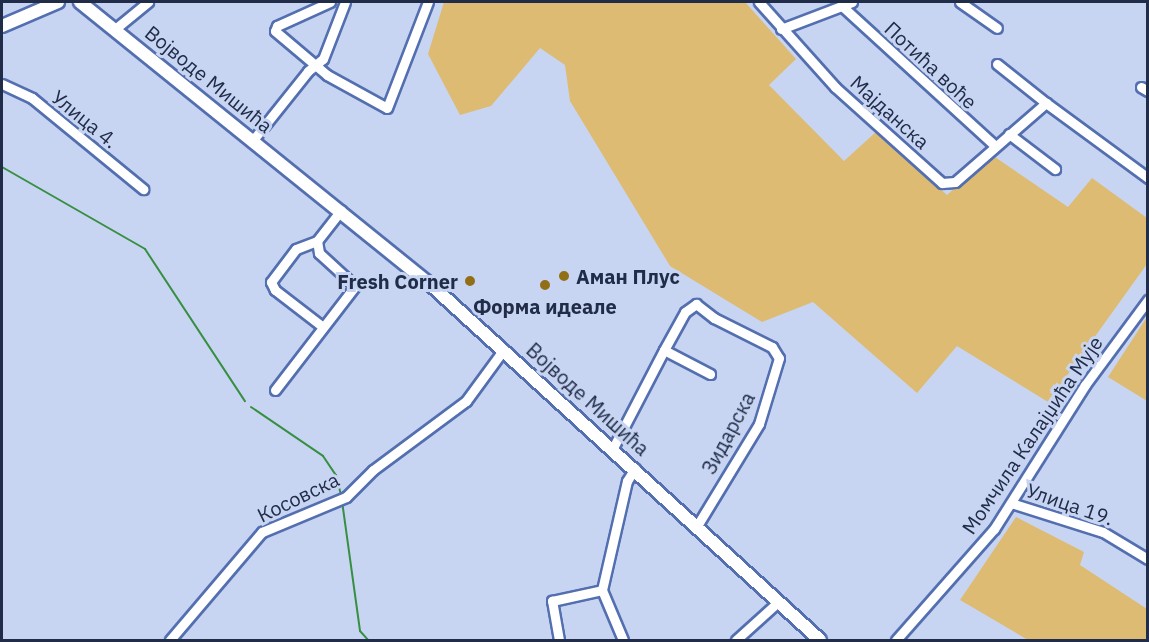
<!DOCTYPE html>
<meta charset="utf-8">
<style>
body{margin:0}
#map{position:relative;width:1149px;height:642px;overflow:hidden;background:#c8d5f2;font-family:"IBM Plex Sans",sans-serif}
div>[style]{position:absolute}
.green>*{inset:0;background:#ddbb72}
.stream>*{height:2px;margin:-1px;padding:0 1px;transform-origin:1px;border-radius:1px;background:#378f41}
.roads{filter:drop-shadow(2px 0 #536fb0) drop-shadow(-2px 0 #536fb0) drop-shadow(0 2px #536fb0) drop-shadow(0 -2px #536fb0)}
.minor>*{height:9px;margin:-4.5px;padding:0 4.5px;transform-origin:4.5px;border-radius:4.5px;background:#fff}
.major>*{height:12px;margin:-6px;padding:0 6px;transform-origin:6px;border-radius:6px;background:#fff}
.dots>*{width:16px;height:16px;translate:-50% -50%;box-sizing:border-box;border:3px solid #c8d5f2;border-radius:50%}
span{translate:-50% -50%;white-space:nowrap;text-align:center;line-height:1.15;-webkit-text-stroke:6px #c8d5f2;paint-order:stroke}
.street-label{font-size:20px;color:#202c48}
.poi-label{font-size:20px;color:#202c48;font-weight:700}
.left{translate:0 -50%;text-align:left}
.right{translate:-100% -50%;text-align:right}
.frame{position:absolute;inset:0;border:3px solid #202c48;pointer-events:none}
</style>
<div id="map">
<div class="green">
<div style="clip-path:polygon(444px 2px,745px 2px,796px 59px,769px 85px,844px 161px,877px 131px,947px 195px,992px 155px,1068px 207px,1092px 178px,1147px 218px,1147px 264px,1048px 402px,957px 346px,917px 393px,813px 302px,762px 322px,670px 266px,570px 101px,565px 65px,540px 48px,491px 106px,460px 115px,428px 54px)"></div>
<div style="clip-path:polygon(1147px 317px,1147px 401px,1108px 377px)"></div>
<div style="clip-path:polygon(1016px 517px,1084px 552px,1080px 565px,1147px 609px,1147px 640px,1028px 640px,960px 600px)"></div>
</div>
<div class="stream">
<div style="left:2px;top:167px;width:165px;rotate:29.8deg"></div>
<div style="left:145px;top:249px;width:182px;rotate:56.7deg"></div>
<div style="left:251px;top:407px;width:87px;rotate:34.2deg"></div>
<div style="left:323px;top:456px;width:23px;rotate:56deg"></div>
<div style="left:336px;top:475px;width:21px;rotate:76deg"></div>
<div style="left:342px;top:501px;width:131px;rotate:82.1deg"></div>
<div style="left:360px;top:631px;width:12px;rotate:48deg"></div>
</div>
<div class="roads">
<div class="minor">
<div style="left:330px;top:2px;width:58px;rotate:155.6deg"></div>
<div style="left:277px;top:26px;width:5px;rotate:112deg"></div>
<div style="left:275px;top:31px;width:68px;rotate:40.2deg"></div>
<div style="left:327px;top:75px;width:68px;rotate:28.8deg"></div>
<div style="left:387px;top:108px;width:114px;rotate:-68.9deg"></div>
<div style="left:759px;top:2px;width:114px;rotate:48.2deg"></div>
<div style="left:835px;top:87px;width:144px;rotate:41.9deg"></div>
<div style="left:942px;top:183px;width:13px;rotate:-4deg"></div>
<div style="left:955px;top:182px;width:121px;rotate:-41deg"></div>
<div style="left:1046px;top:103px;width:127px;rotate:36.3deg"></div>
<div style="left:960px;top:2px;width:45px;rotate:35.1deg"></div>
<div style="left:843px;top:7px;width:206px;rotate:42.4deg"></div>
<div style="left:115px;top:29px;width:43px;rotate:-39.3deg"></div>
<div style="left:781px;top:29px;width:76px;rotate:-20.8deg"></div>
<div style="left:997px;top:64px;width:63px;rotate:38.5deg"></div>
<div style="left:2px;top:84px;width:33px;rotate:25deg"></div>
<div style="left:32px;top:98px;width:144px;rotate:39.3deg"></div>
<div style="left:1141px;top:87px;width:8px;rotate:30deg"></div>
<div style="left:1009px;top:134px;width:58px;rotate:37.3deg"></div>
<div style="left:253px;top:140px;width:88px;rotate:-51.4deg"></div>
<div style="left:308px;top:71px;width:19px;rotate:-39deg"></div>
<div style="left:323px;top:59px;width:61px;rotate:-68.9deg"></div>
<div style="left:323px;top:327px;width:61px;rotate:-142.4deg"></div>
<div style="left:275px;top:290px;width:9px;rotate:-117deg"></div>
<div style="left:271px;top:282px;width:41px;rotate:-52.9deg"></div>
<div style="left:296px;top:249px;width:22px;rotate:-21deg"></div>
<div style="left:317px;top:241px;width:39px;rotate:-52deg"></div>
<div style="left:664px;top:350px;width:43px;rotate:-61.1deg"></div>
<div style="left:685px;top:312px;width:14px;rotate:-36deg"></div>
<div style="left:696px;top:304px;width:23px;rotate:38deg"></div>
<div style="left:714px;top:318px;width:65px;rotate:26.6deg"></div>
<div style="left:772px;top:347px;width:13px;rotate:58deg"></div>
<div style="left:779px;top:358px;width:69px;rotate:106.9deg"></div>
<div style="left:759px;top:424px;width:119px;rotate:121.3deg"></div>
<div style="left:275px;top:390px;width:131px;rotate:-52.4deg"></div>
<div style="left:355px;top:286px;width:49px;rotate:-137.5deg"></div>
<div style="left:319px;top:253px;width:12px;rotate:-99deg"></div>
<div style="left:613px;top:448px;width:110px;rotate:-62.5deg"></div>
<div style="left:664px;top:350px;width:52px;rotate:27.6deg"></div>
<div style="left:1011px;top:503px;width:96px;rotate:17.5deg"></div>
<div style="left:1103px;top:532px;width:52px;rotate:31deg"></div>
<div style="left:170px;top:640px;width:142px;rotate:-49.6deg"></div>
<div style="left:262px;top:532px;width:91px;rotate:-22.6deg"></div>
<div style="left:346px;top:497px;width:38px;rotate:-45deg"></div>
<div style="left:373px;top:470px;width:116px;rotate:-36.6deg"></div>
<div style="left:466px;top:401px;width:64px;rotate:-53.8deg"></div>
<div style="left:559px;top:640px;width:40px;rotate:-100deg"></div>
<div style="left:552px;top:601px;width:51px;rotate:-12.4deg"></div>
<div style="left:623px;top:640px;width:54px;rotate:-112.8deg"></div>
<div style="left:602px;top:590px;width:112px;rotate:-77.1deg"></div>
<div style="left:627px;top:481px;width:15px;rotate:-58deg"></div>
<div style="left:736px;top:640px;width:57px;rotate:-42.1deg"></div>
<div style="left:896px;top:640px;width:148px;rotate:-48.6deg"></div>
<div style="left:994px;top:529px;width:170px;rotate:-57.7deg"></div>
<div style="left:1085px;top:385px;width:106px;rotate:-53.5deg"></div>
</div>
<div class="major">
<div style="left:80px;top:2px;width:449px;rotate:38.9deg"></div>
<div style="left:430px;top:284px;width:528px;rotate:42.39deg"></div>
<div style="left:2px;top:26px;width:61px;rotate:-23.2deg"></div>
</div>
</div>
<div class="dots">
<div style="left:564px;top:276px;background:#926f16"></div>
<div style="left:470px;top:281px;background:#926f16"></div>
<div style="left:545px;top:285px;background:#926f16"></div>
</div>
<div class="street-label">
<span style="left:931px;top:65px;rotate:43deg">Потића воће</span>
<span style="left:209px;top:79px;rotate:39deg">Војводе Мишића</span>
<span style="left:890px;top:112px;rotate:42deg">Мајданска</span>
<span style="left:85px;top:119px;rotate:39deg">Улица 4.</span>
<span style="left:588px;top:399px;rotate:42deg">Војводе Мишића</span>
<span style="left:728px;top:433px;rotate:-62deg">Зидарска</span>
<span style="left:1032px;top:435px;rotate:-56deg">Момчила Калајџића Мује</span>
<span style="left:298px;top:497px;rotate:-26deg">Косовска</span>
<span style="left:1070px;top:504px;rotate:19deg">Улица 19.</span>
</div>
<div class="poi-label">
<span class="left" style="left:576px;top:276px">Аман Плус</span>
<span class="right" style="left:458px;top:281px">Fresh Corner</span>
<span style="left:545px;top:306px">Форма идеале</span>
</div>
<div class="frame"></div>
</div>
